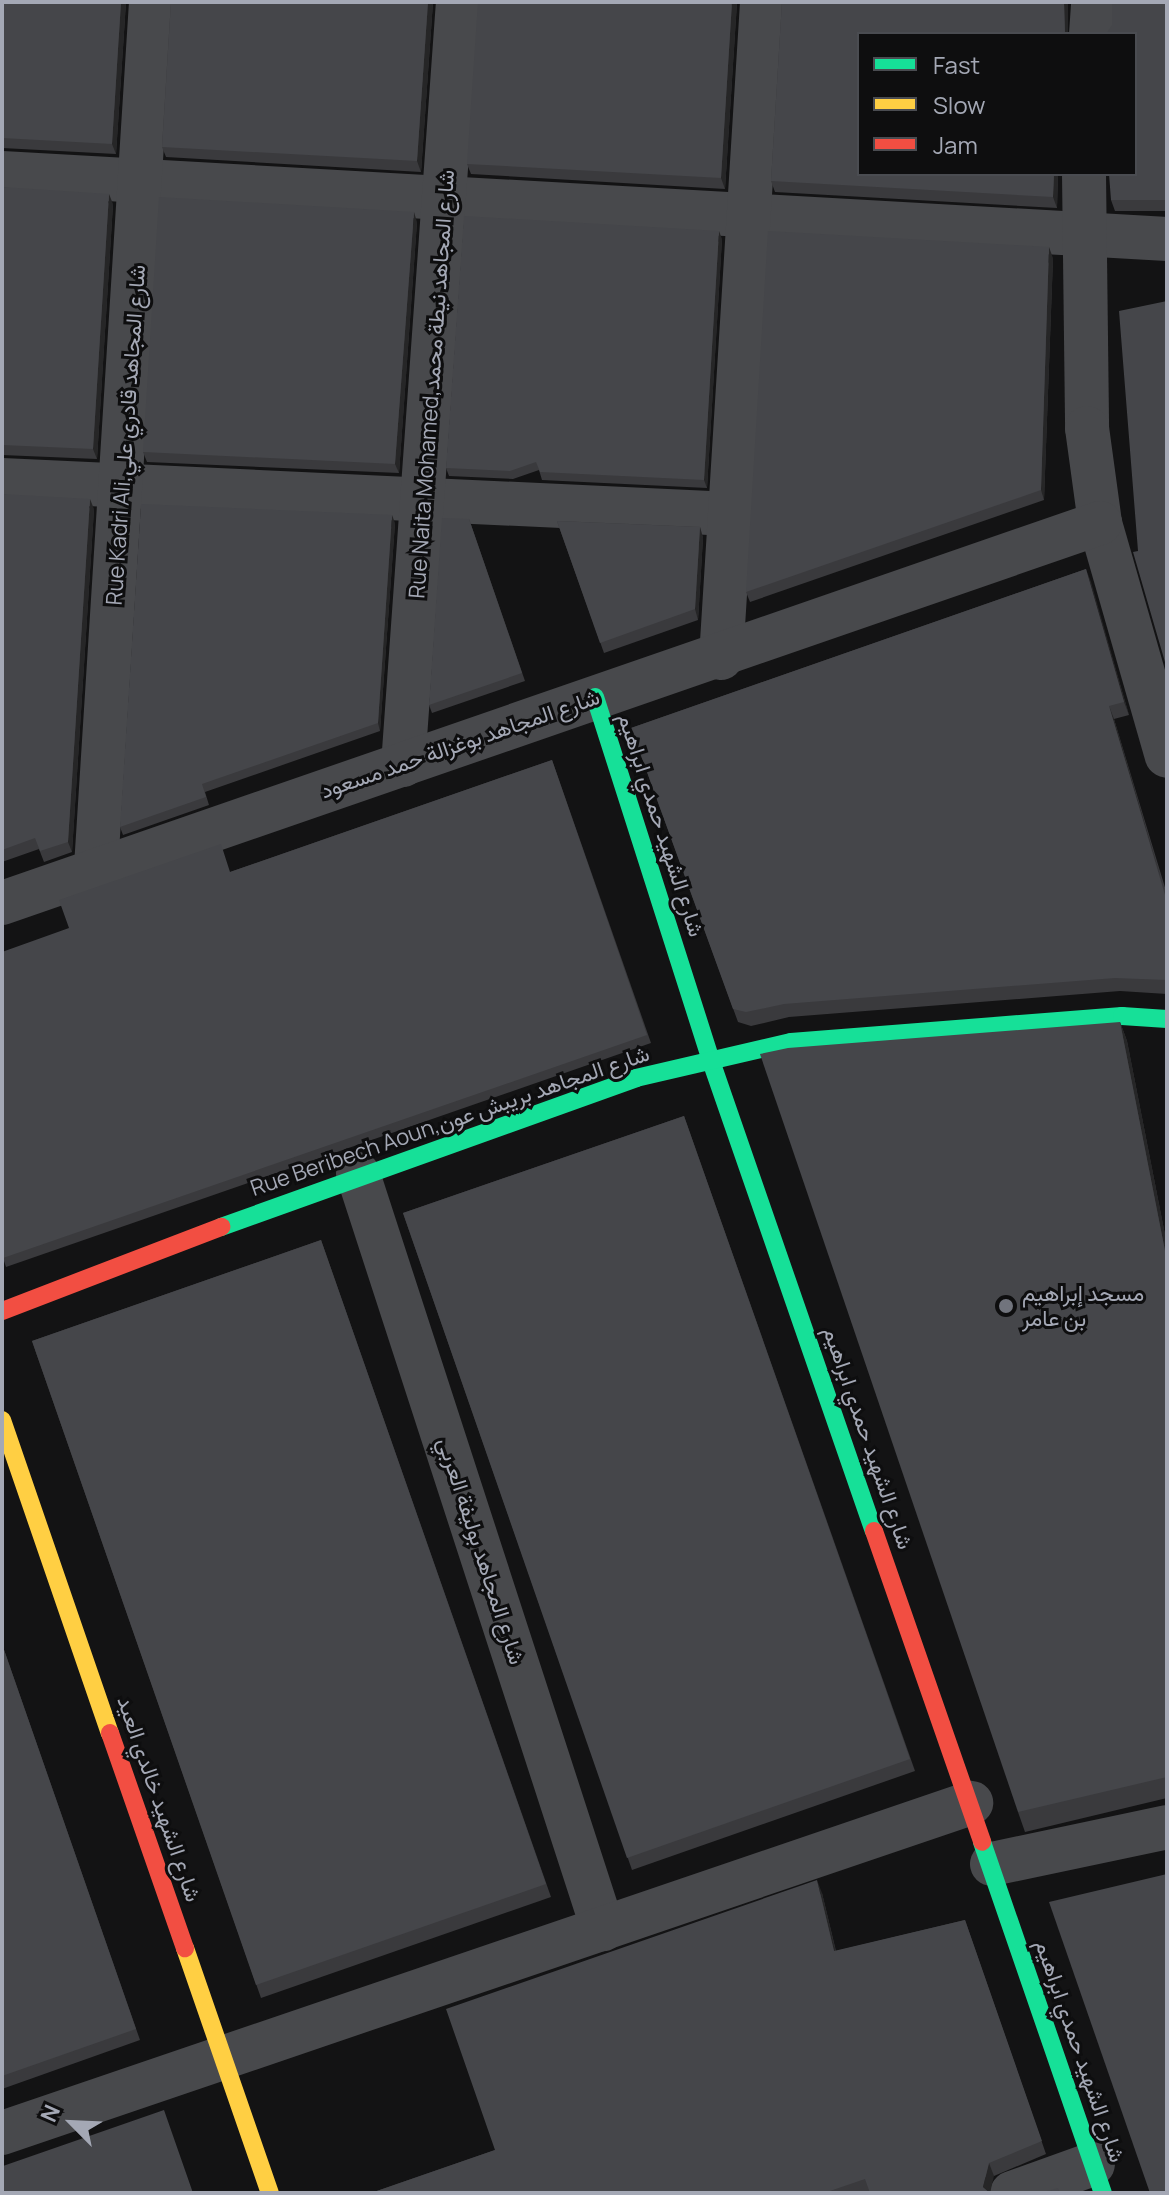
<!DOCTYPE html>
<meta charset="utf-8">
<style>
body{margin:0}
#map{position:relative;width:1169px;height:2195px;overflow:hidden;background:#131314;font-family:Manrope,Vazirmatn,sans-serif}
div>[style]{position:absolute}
.street>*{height:44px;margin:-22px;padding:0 22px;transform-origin:22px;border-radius:22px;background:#48494c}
.fast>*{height:18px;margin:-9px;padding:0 9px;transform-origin:9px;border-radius:9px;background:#16e098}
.slow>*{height:18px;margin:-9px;padding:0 9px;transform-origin:9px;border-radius:9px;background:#ffcf43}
.jam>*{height:18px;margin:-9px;padding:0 9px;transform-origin:9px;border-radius:9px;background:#f24e42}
.wall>*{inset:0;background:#3a3a3d}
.shaded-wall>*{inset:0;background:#262627}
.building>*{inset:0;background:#45464a}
.dots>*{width:22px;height:22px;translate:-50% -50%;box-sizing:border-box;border:4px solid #0e0e0f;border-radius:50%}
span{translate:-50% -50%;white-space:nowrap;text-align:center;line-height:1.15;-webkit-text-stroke:6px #0e0e0f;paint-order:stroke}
.street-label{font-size:22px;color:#a4a8b5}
.poi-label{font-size:22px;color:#a4a8b5}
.left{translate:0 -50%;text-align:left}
.frame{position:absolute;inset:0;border:4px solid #a4a8b5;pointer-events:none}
.legend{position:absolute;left:857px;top:32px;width:280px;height:144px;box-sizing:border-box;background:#0e0e0f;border:2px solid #4a4c51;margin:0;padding:10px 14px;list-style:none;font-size:24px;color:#a4a8b5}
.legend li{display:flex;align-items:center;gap:16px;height:40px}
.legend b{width:40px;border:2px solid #4a4c51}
.north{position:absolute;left:32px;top:2083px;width:80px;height:80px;-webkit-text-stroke:6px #0e0e0f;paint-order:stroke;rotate:294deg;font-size:22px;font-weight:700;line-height:32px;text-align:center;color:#a4a8b5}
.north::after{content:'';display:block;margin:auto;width:28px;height:36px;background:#a4a8b5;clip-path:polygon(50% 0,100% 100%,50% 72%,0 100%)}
</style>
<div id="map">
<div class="street">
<div style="left:1091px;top:34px;width:32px;rotate:-86deg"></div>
<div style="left:2px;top:173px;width:1167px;rotate:3.24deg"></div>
<div style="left:1084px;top:174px;width:254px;rotate:89.3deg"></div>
<div style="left:1087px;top:428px;width:96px;rotate:82.2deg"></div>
<div style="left:1100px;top:523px;width:242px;rotate:74deg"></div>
<div style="left:2px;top:480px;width:730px;rotate:2.67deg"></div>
<div style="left:721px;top:658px;width:657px;rotate:-86.42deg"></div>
<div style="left:403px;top:765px;width:765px;rotate:-85.88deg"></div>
<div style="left:96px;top:867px;width:867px;rotate:-86.36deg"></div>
<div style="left:2px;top:903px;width:1162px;rotate:-19.09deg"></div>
<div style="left:358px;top:1174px;width:794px;rotate:72.02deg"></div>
<div style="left:992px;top:1864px;width:179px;rotate:-11.9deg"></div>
<div style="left:2px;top:2133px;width:1024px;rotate:-18.81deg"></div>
<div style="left:1012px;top:2193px;width:86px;rotate:-19.7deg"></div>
</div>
<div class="fast">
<div style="left:595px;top:697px;width:382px;rotate:72.3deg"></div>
<div style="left:711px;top:1061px;width:497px;rotate:70.9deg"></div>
<div style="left:221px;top:1227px;width:441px;rotate:-19.7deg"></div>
<div style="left:636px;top:1078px;width:159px;rotate:-13.1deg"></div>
<div style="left:791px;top:1042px;width:332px;rotate:-4.5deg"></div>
<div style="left:1122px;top:1016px;width:45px;rotate:3.8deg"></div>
<div style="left:982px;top:1842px;width:371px;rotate:71deg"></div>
</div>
<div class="slow">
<div style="left:2px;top:1420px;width:331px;rotate:71deg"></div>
<div style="left:185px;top:1948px;width:259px;rotate:70.9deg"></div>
</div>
<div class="jam">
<div style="left:2px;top:1311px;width:235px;rotate:-21deg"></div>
<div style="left:874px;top:1531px;width:329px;rotate:70.8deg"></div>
<div style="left:110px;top:1733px;width:228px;rotate:70.8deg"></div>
</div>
<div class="wall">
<div style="clip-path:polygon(2px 2px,126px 2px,116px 154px,2px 148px)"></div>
<div style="clip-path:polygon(171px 2px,433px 2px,421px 172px,166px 157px,162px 147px)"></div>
<div style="clip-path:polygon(737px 2px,725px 189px,471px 174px,467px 164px)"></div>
<div style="clip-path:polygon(782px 2px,1068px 2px,1068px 34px,859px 174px,1058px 174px,1057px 208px,775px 192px,771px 181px)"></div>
<div style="clip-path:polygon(1167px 2px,1167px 211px,1115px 211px,1111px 200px)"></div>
<div style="clip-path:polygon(2px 187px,113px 204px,97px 459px,2px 455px)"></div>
<div style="clip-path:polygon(417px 222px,399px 473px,147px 462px,143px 452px)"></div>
<div style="clip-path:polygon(722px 239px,707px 488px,542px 480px,539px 470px,513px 479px,449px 476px,446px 468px)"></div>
<div style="clip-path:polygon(1053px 258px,1044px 500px,750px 602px,746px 592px)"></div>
<div style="clip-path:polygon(2px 494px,94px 509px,72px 852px,44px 862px,39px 849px,2px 862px)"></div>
<div style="clip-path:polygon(469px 519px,525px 681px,432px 713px,429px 705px)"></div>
<div style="clip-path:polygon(557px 521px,700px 527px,703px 538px,698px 620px,604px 653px)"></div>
<div style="clip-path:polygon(395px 523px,380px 731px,205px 792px,209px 805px,123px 835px,120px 827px)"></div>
<div style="clip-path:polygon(1086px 569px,1129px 715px,1114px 719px,1167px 894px,1167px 994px,1120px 991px,789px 1017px,751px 1026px,738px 1022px,631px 728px)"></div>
<div style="clip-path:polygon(552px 760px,651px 1043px,6px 1267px,2px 1255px,69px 928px)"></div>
<div style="clip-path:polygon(1120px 1022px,1127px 1041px,1167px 1245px,1167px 1798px,1025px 1832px,1018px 1812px)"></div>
<div style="clip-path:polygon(684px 1116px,915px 1771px,632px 1870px,403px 1213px)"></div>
<div style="clip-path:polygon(321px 1240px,551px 1897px,261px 1998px,32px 1341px)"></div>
<div style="clip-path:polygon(2px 1644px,140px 2040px,2px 2089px)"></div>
<div style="clip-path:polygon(822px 1893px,836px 1951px,965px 1920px,1046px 2154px,994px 2176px,868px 2193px,371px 2193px,495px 2150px)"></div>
</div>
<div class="shaded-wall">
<div style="clip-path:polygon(121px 2px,126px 2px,116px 154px,112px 144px)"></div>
<div style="clip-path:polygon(428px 2px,433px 2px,421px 172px,417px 161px)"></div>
<div style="clip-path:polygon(732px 2px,737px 2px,725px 189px,721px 178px)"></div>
<div style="clip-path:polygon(1064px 2px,1068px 2px,1068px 34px,1065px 34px)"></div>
<div style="clip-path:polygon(1054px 174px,1058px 174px,1057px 208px,1053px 197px)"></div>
<div style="clip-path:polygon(109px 194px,113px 204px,97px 459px,93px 449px)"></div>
<div style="clip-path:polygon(414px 212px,417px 222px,399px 473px,395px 464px)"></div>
<div style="clip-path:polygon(719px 231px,722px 239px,707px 488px,704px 480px)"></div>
<div style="clip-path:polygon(1049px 247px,1053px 258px,1044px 500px,1041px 490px)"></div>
<div style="clip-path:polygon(90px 499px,94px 509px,72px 852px,68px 842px)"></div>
<div style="clip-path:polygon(392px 515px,395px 523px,380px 731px,378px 723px)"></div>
<div style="clip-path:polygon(700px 527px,703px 538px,698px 620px,695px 609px)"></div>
<div style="clip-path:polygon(1086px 569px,1091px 582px,1129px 715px,1124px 702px)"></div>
<div style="clip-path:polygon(1109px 706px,1114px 719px,1167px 899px)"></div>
<div style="clip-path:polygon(1120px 1022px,1127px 1041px,1167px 1245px,1167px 1261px)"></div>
<div style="clip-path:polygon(817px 1880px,822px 1893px,839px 1965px,834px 1951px)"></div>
<div style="clip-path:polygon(989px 2163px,994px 2176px,990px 2193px,983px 2187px)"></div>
</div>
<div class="building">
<div style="clip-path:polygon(2px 2px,121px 2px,112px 144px,2px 138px)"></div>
<div style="clip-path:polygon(171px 2px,428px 2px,417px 161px,162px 147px)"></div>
<div style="clip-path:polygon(478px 2px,732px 2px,721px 178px,467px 164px)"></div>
<div style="clip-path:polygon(782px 2px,1064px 2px,1065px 34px,859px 34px,859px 174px,1054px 174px,1053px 197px,771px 181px)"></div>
<div style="clip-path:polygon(1112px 2px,1167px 2px,1167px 200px,1111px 200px,1109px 174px,1135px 174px,1135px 34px,1106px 34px,1112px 25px)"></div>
<div style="clip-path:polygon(2px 187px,109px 194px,93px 449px,2px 445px)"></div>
<div style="clip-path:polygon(159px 197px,414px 212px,395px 464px,143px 452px)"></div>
<div style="clip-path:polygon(464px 216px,719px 231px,704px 480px,540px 472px,536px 462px,510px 471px,446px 468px)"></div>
<div style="clip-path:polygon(768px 231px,1049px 247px,1041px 490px,746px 592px)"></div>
<div style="clip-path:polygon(1167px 301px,1167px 669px,1133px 552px,1138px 551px,1119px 311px)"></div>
<div style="clip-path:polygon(2px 494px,90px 499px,68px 842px,40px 851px,35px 838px,2px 850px)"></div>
<div style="clip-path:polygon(141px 504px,392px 515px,378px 723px,202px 784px,206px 797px,120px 827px)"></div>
<div style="clip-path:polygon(442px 518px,469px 519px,522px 673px,429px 705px)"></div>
<div style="clip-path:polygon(557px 521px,700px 527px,695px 609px,600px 643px)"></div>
<div style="clip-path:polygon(1086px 569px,1124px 702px,1109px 706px,1165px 895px,1167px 894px,1167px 980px,1115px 978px,784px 1004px,746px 1012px,733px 1009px,631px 728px)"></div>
<div style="clip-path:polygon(552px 760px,647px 1035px,3px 1258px,2px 1255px,2px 952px,69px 928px,59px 900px,221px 844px,230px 872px)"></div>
<div style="clip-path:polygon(1120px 1022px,1167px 1261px,1167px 1777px,1018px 1812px,760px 1054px,788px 1048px)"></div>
<div style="clip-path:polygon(684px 1116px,910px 1759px,627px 1858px,403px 1213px)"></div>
<div style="clip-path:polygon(321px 1240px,546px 1884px,256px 1985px,32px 1341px)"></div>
<div style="clip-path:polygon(2px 1644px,136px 2029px,2px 2076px)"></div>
<div style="clip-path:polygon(1167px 1874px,1167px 2193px,1150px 2193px,1049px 1902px)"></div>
<div style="clip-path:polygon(817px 1880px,834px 1951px,965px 1920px,1042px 2141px,989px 2163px,983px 2187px,990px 2193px,870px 2193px,865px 2179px,824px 2193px,371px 2193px,495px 2150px,446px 2009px)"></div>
<div style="clip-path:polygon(164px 2110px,193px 2193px,2px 2193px,2px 2163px,3px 2166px)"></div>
<div style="clip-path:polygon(1058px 2188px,1060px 2193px,1041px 2193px)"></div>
</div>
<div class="dots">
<div style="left:1006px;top:1306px;background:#71747d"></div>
</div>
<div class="street-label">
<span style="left:432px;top:384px;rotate:-86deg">Rue Naita Mohamed,شارع المجاهد نيطة محمد</span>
<span style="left:126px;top:435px;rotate:-86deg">Rue Kadri Ali,شارع المجاهد قادري علي</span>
<span style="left:460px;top:744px;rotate:-19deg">شارع المجاهد بوغزالة حمد مسعود</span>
<span style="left:661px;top:825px;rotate:72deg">شارع الشهيد حمدي ابراهيم</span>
<span style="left:450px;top:1121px;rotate:-19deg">Rue Beribech Aoun,شارع المجاهد بريبش عون</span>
<span style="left:868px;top:1438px;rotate:71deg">شارع الشهيد حمدي ابراهيم</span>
<span style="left:481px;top:1551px;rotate:72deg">شارع المجاهد بوليفة العربي</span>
<span style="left:159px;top:1799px;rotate:71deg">شارع الشهيد خالدي العيد</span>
<span style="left:1080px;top:2051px;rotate:71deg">شارع الشهيد حمدي ابراهيم</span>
</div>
<div class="poi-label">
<span class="left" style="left:1022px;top:1306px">مسجد إبراهيم<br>بن عامر</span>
</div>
<div class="frame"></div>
<ul class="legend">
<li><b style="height:10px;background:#16e098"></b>Fast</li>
<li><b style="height:10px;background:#ffcf43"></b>Slow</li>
<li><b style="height:10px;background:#f24e42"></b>Jam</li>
</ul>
<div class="north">N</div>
</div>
